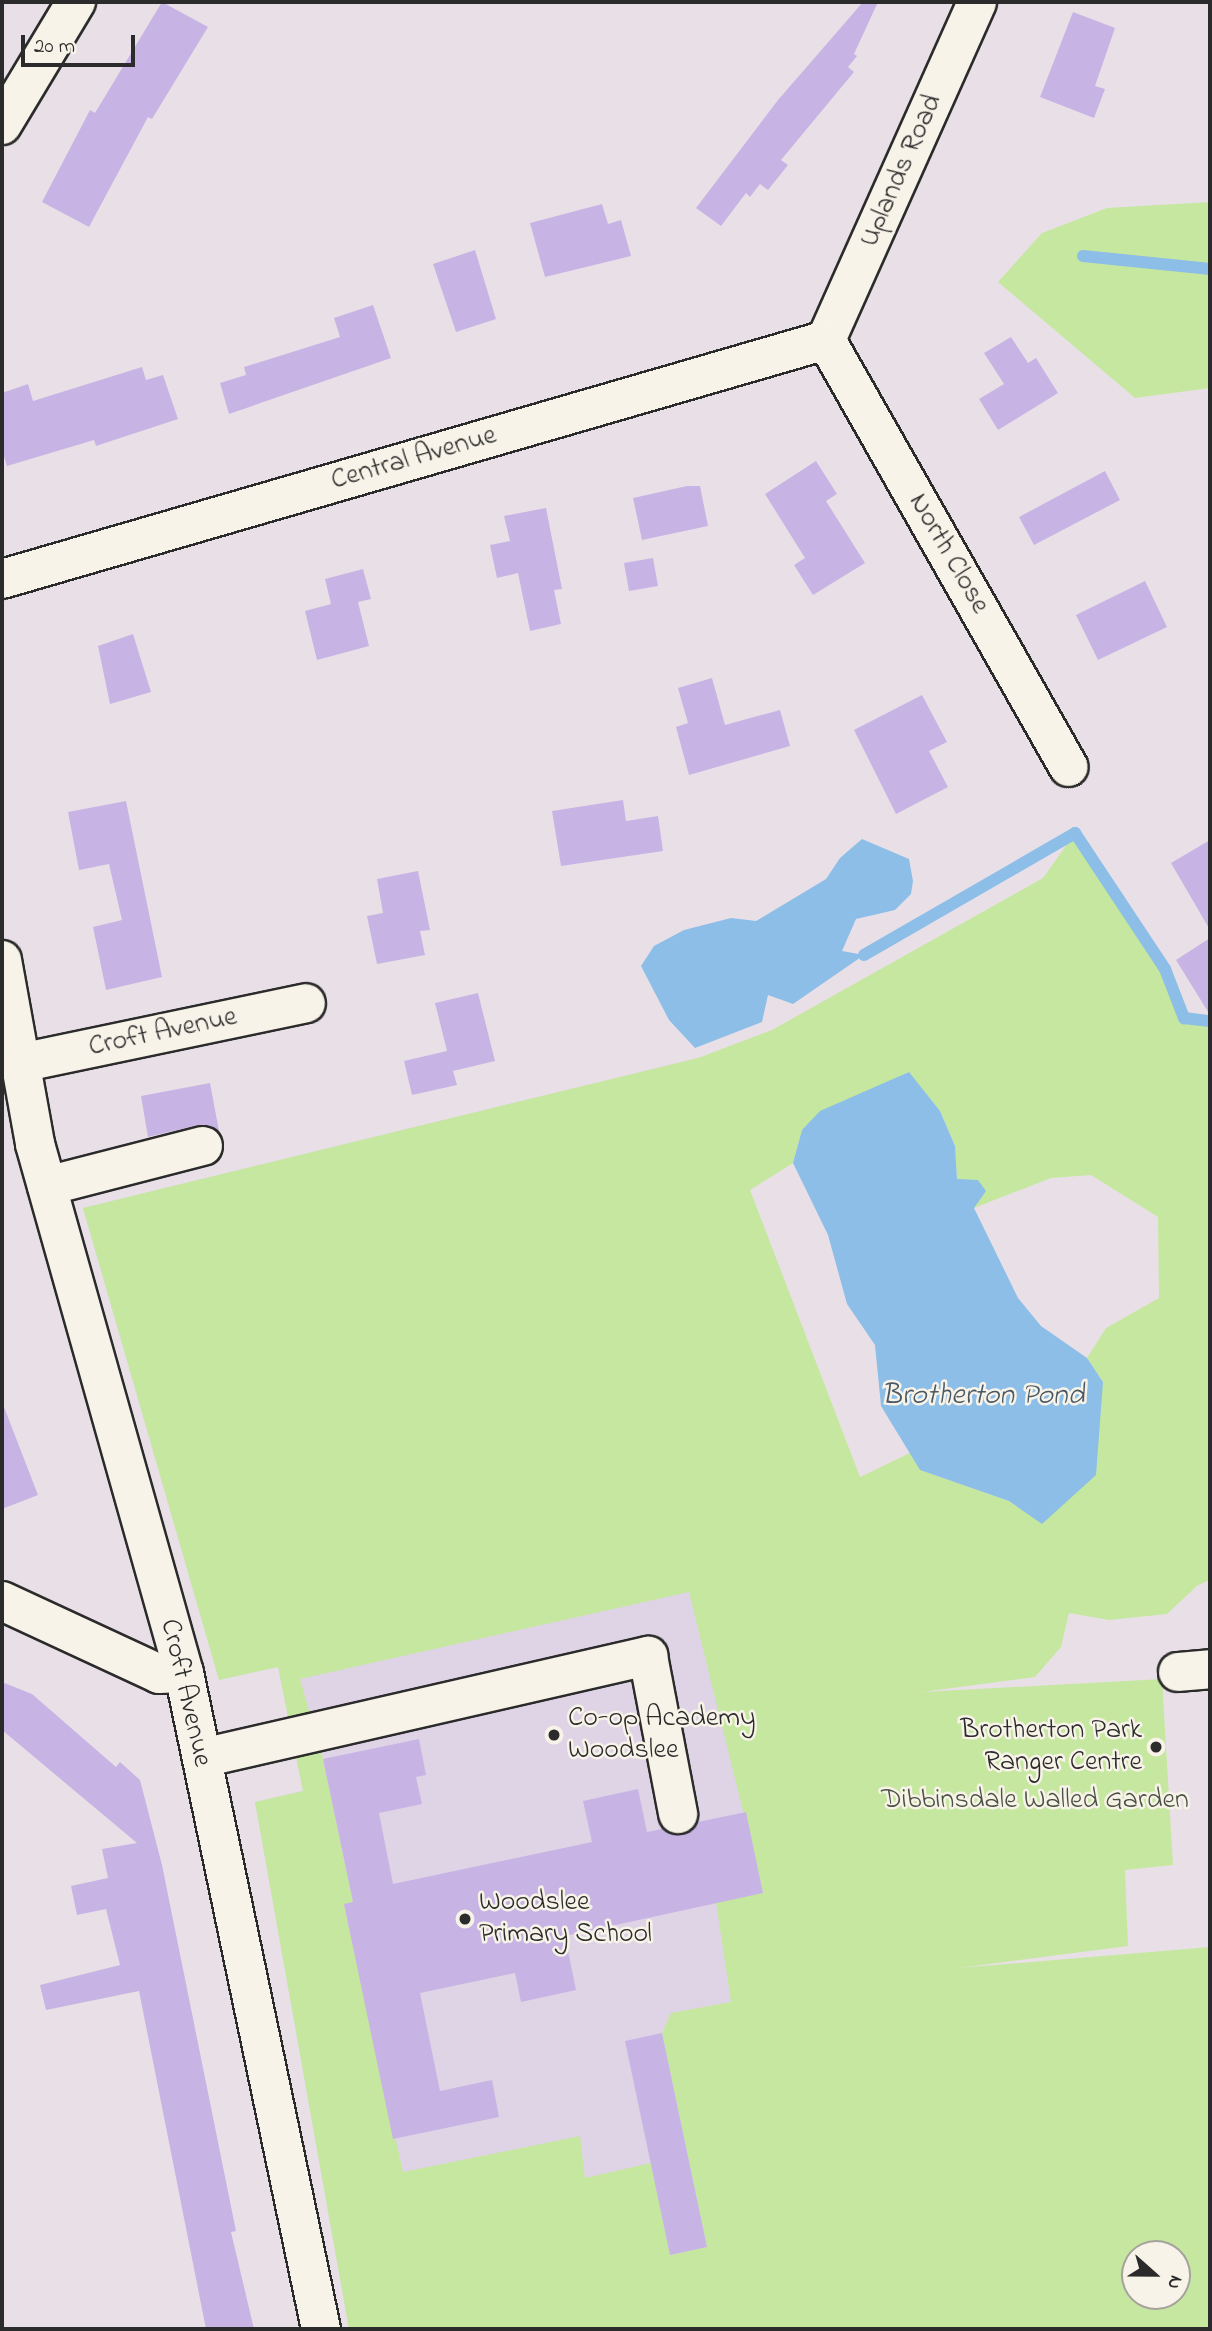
<!DOCTYPE html>
<style>
body{margin:0}
#map{position:relative;width:1212px;height:2331px;overflow:hidden;background:#e9e0e7;font-family:"Indie Flower",sans-serif}
div>[style]{position:absolute}
.built>*{inset:0;background:#dfd3e6}
.green>*{inset:0;background:#c6e7a0}
.water>*{inset:0;background:#8cbee8}
.stream>*{height:12px;margin:-6px;padding:0 6px;transform-origin:6px;border-radius:6px;background:#8cbee8}
.building>*{inset:0;background:#c7b4e4}
.roads{filter:drop-shadow(2px 0 #2b2b2b) drop-shadow(-2px 0 #2b2b2b) drop-shadow(0 2px #2b2b2b) drop-shadow(0 -2px #2b2b2b)}
.minor>*{height:38px;margin:-19px;padding:0 19px;transform-origin:19px;border-radius:19px;background:#f7f3e8}
.dots>*{width:19px;height:19px;translate:-50% -50%;box-sizing:border-box;border:4px solid #f7f3e8;border-radius:50%}
span{translate:-50% -50%;white-space:nowrap;text-align:center;line-height:1.15;-webkit-text-stroke:5px #f7f3e8;paint-order:stroke}
.street-label{font-size:28px;color:#2b2b2b}
.poi-label{font-size:28px;color:#2b2b2b}
.left{translate:0 -50%;text-align:left}
.right{translate:-100% -50%;text-align:right}
.park-label{font-size:28px;color:#4a5142}
.water-label{font-size:30px;color:#485764;font-style:italic}
.frame{position:absolute;inset:0;border:4px solid #2b2b2b;pointer-events:none}
.north{position:absolute;left:1121px;top:2240px;width:70px;height:70px;box-sizing:border-box;background:#f7f3e8;border:2px solid #a5a39c;border-radius:50%;rotate:111deg;font-size:19px;font-weight:700;line-height:28px;text-align:center;color:#2b2b2b}
.north::after{content:'';display:block;margin:auto;width:24px;height:32px;background:#2b2b2b;clip-path:polygon(50% 0,100% 100%,50% 72%,0 100%)}
.scale{position:absolute;left:21px;top:35px;width:114px;height:32px;box-sizing:border-box;border:4px solid #2b2b2b;border-top:0;padding-left:9px;font-size:21px;line-height:24px;white-space:nowrap;color:#2b2b2b;-webkit-text-stroke:5px #f7f3e8;paint-order:stroke}
</style>
<div id="map">
<div class="built">
<div style="clip-path:polygon(698px 1058px,871px 2239px,349px 2329px,255px 1802px,303px 1791px,278px 1667px,219px 1680px,83px 1208px)"></div>
</div>
<div class="green">
<div style="clip-path:polygon(1210px 202px,1210px 388px,1135px 398px,998px 282px,1042px 233px,1107px 208px)"></div>
<div style="clip-path:polygon(evenodd,1075px 833px,1165px 969px,1184px 1018px,1210px 1021px,1210px 1580px,1198px 1585px,1167px 1614px,1109px 1620px,1069px 1613px,1061px 1647px,1035px 1677px,922px 1692px,1162px 1679px,1173px 1865px,1125px 1870px,1128px 1946px,959px 1968px,1210px 1947px,1210px 2329px,349px 2329px,255px 1802px,303px 1791px,278px 1667px,219px 1680px,83px 1208px,698px 1058px,772px 1030px,1043px 878px,1075px 833px,908px 1072px,940px 1111px,955px 1146px,957px 1180px,977px 1180px,974px 1208px,1051px 1178px,1091px 1175px,1158px 1217px,1159px 1298px,1106px 1328px,1087px 1358px,1103px 1382px,1042px 1523px,1009px 1501px,920px 1470px,912px 1452px,860px 1477px,750px 1190px,793px 1163px,802px 1130px,908px 1072px,1075px 833px,689px 1592px,763px 1892px,716px 1902px,731px 2002px,671px 2013px,662px 2033px,707px 2247px,670px 2255px,651px 2163px,585px 2178px,580px 2136px,403px 2172px,344px 1905px,353px 1902px,323px 1759px,300px 1679px,689px 1592px,1075px 833px,1135px 2254px,1177px 2254px,1177px 2296px,1135px 2296px,1135px 2254px)"></div>
</div>
<div class="water">
<div style="clip-path:polygon(862px 839px,909px 859px,913px 881px,911px 894px,895px 910px,856px 919px,842px 951px,864px 955px,793px 1004px,768px 995px,762px 1022px,695px 1048px,669px 1020px,641px 966px,654px 946px,684px 930px,731px 918px,756px 921px,826px 879px,840px 858px)"></div>
<div style="clip-path:polygon(909px 1072px,940px 1111px,955px 1146px,957px 1179px,978px 1180px,986px 1191px,974px 1208px,1018px 1298px,1041px 1326px,1087px 1358px,1103px 1382px,1096px 1475px,1042px 1524px,1009px 1501px,920px 1470px,881px 1406px,875px 1345px,847px 1304px,828px 1235px,793px 1163px,802px 1130px,820px 1111px)"></div>
</div>
<div class="stream">
<div style="left:1083px;top:256px;width:128px;rotate:5.8deg"></div>
<div style="left:864px;top:955px;width:244px;rotate:-30deg"></div>
<div style="left:1075px;top:833px;width:163px;rotate:56.5deg"></div>
<div style="left:1165px;top:969px;width:53px;rotate:68.8deg"></div>
<div style="left:1184px;top:1018px;width:26px;rotate:7deg"></div>
</div>
<div class="building">
<div style="clip-path:polygon(162px 2px,208px 27px,152px 119px,148px 117px,89px 227px,42px 202px,90px 110px,95px 113px)"></div>
<div style="clip-path:polygon(863px 2px,878px 2px,854px 54px,857px 56px,848px 67px,854px 72px,781px 160px,788px 165px,768px 190px,760px 184px,750px 197px,746px 193px,721px 226px,696px 208px,778px 100px)"></div>
<div style="clip-path:polygon(1073px 12px,1115px 28px,1095px 86px,1105px 89px,1094px 118px,1040px 97px)"></div>
<div style="clip-path:polygon(602px 204px,608px 224px,621px 220px,631px 256px,545px 277px,530px 223px)"></div>
<div style="clip-path:polygon(475px 250px,496px 319px,456px 332px,433px 264px)"></div>
<div style="clip-path:polygon(373px 305px,391px 358px,229px 414px,220px 383px,246px 375px,244px 367px,340px 337px,334px 318px)"></div>
<div style="clip-path:polygon(1011px 337px,1028px 363px,1036px 358px,1058px 393px,998px 430px,979px 399px,1004px 384px,984px 353px)"></div>
<div style="clip-path:polygon(142px 367px,146px 380px,163px 375px,178px 419px,96px 446px,94px 440px,7px 466px,2px 450px,2px 393px,28px 384px,33px 401px)"></div>
<div style="clip-path:polygon(816px 461px,837px 494px,826px 501px,865px 563px,813px 595px,794px 565px,805px 558px,765px 494px)"></div>
<div style="clip-path:polygon(1105px 471px,1120px 500px,1034px 545px,1019px 517px)"></div>
<div style="clip-path:polygon(687px 486px,700px 486px,708px 526px,642px 540px,633px 498px)"></div>
<div style="clip-path:polygon(546px 508px,562px 589px,554px 590px,561px 624px,530px 631px,518px 573px,497px 578px,490px 545px,510px 541px,504px 516px)"></div>
<div style="clip-path:polygon(653px 558px,658px 586px,629px 591px,624px 563px)"></div>
<div style="clip-path:polygon(363px 569px,371px 599px,358px 602px,369px 646px,317px 660px,305px 611px,331px 604px,325px 579px)"></div>
<div style="clip-path:polygon(1145px 581px,1167px 627px,1098px 660px,1076px 615px)"></div>
<div style="clip-path:polygon(133px 634px,151px 692px,110px 704px,98px 646px)"></div>
<div style="clip-path:polygon(712px 678px,725px 725px,780px 710px,790px 746px,689px 775px,676px 727px,688px 723px,678px 688px)"></div>
<div style="clip-path:polygon(922px 695px,947px 742px,929px 751px,948px 787px,896px 814px,854px 730px)"></div>
<div style="clip-path:polygon(623px 800px,626px 821px,658px 816px,663px 851px,561px 866px,552px 811px)"></div>
<div style="clip-path:polygon(126px 801px,162px 977px,106px 990px,93px 927px,122px 920px,109px 864px,79px 870px,68px 812px)"></div>
<div style="clip-path:polygon(1210px 840px,1210px 930px,1171px 863px)"></div>
<div style="clip-path:polygon(418px 871px,430px 930px,420px 931px,425px 955px,377px 964px,367px 916px,383px 913px,377px 879px)"></div>
<div style="clip-path:polygon(1210px 938px,1210px 1015px,1176px 960px)"></div>
<div style="clip-path:polygon(478px 993px,495px 1061px,453px 1071px,457px 1085px,412px 1095px,404px 1061px,447px 1051px,435px 1003px)"></div>
<div style="clip-path:polygon(210px 1083px,219px 1131px,198px 1125px,148px 1137px,141px 1096px)"></div>
<div style="clip-path:polygon(4px 1407px,38px 1495px,2px 1509px,2px 1408px)"></div>
<div style="clip-path:polygon(2px 1682px,32px 1694px,116px 1767px,120px 1762px,140px 1780px,162px 1865px,236px 2231px,231px 2232px,254px 2329px,206px 2329px,139px 1991px,46px 2010px,40px 1985px,120px 1965px,106px 1909px,77px 1915px,71px 1886px,108px 1878px,102px 1849px,137px 1843px,2px 1730px)"></div>
<div style="clip-path:polygon(419px 1739px,426px 1775px,416px 1777px,422px 1804px,379px 1813px,393px 1884px,592px 1842px,583px 1801px,638px 1789px,647px 1832px,662px 1829px,683px 1835px,698px 1822px,746px 1812px,763px 1893px,565px 1936px,576px 1990px,521px 2002px,515px 1973px,420px 1993px,440px 2091px,492px 2080px,499px 2117px,393px 2139px,344px 1904px,353px 1902px,323px 1759px)"></div>
<div style="clip-path:polygon(662px 2033px,707px 2247px,670px 2255px,625px 2041px)"></div>
</div>
<div class="roads">
<div class="minor">
<div style="left:2px;top:125px;width:144px;rotate:-59deg"></div>
<div style="left:826px;top:340px;width:491px;rotate:60.4deg"></div>
<div style="left:826px;top:340px;width:370px;rotate:-65.9deg"></div>
<div style="left:2px;top:579px;width:858px;rotate:-16.17deg"></div>
<div style="left:2px;top:960px;width:187px;rotate:79.8deg"></div>
<div style="left:35px;top:1144px;width:550px;rotate:74.27deg"></div>
<div style="left:184px;top:1673px;width:670px;rotate:78.2deg"></div>
<div style="left:20px;top:1063px;width:292px;rotate:-11.8deg"></div>
<div style="left:47px;top:1186px;width:161px;rotate:-14.4deg"></div>
<div style="left:2px;top:1601px;width:173px;rotate:24.9deg"></div>
<div style="left:159px;top:1674px;width:25px;rotate:-2deg"></div>
<div style="left:1178px;top:1672px;width:32px;rotate:-5deg"></div>
<div style="left:202px;top:1758px;width:458px;rotate:-12.9deg"></div>
<div style="left:648px;top:1656px;width:161px;rotate:79.2deg"></div>
</div>
</div>
<div class="dots">
<div style="left:554px;top:1735px;background:#2b2b2b"></div>
<div style="left:1156px;top:1747px;background:#2b2b2b"></div>
<div style="left:465px;top:1919px;background:#2b2b2b"></div>
</div>
<div class="street-label">
<span style="left:902px;top:171px;rotate:-66deg">Uplands Road</span>
<span style="left:414px;top:459px;rotate:-16deg">Central Avenue</span>
<span style="left:948px;top:554px;rotate:60deg">North Close</span>
<span style="left:163px;top:1033px;rotate:-12deg">Croft Avenue</span>
<span style="left:185px;top:1693px;rotate:77deg">Croft Avenue</span>
</div>
<div class="poi-label">
<span class="left" style="left:568px;top:1735px">Co-op Academy<br>Woodslee</span>
<span class="right" style="left:1142px;top:1747px">Brotherton Park<br>Ranger Centre</span>
<span class="left" style="left:479px;top:1919px">Woodslee<br>Primary School</span>
</div>
<div class="park-label">
<span style="left:1035px;top:1801px">Dibbinsdale Walled Garden</span>
</div>
<div class="water-label">
<span style="left:983px;top:1396px">Brotherton Pond</span>
</div>
<div class="frame"></div>
<div class="north">N</div>
<div class="scale">20 m</div>
</div>
